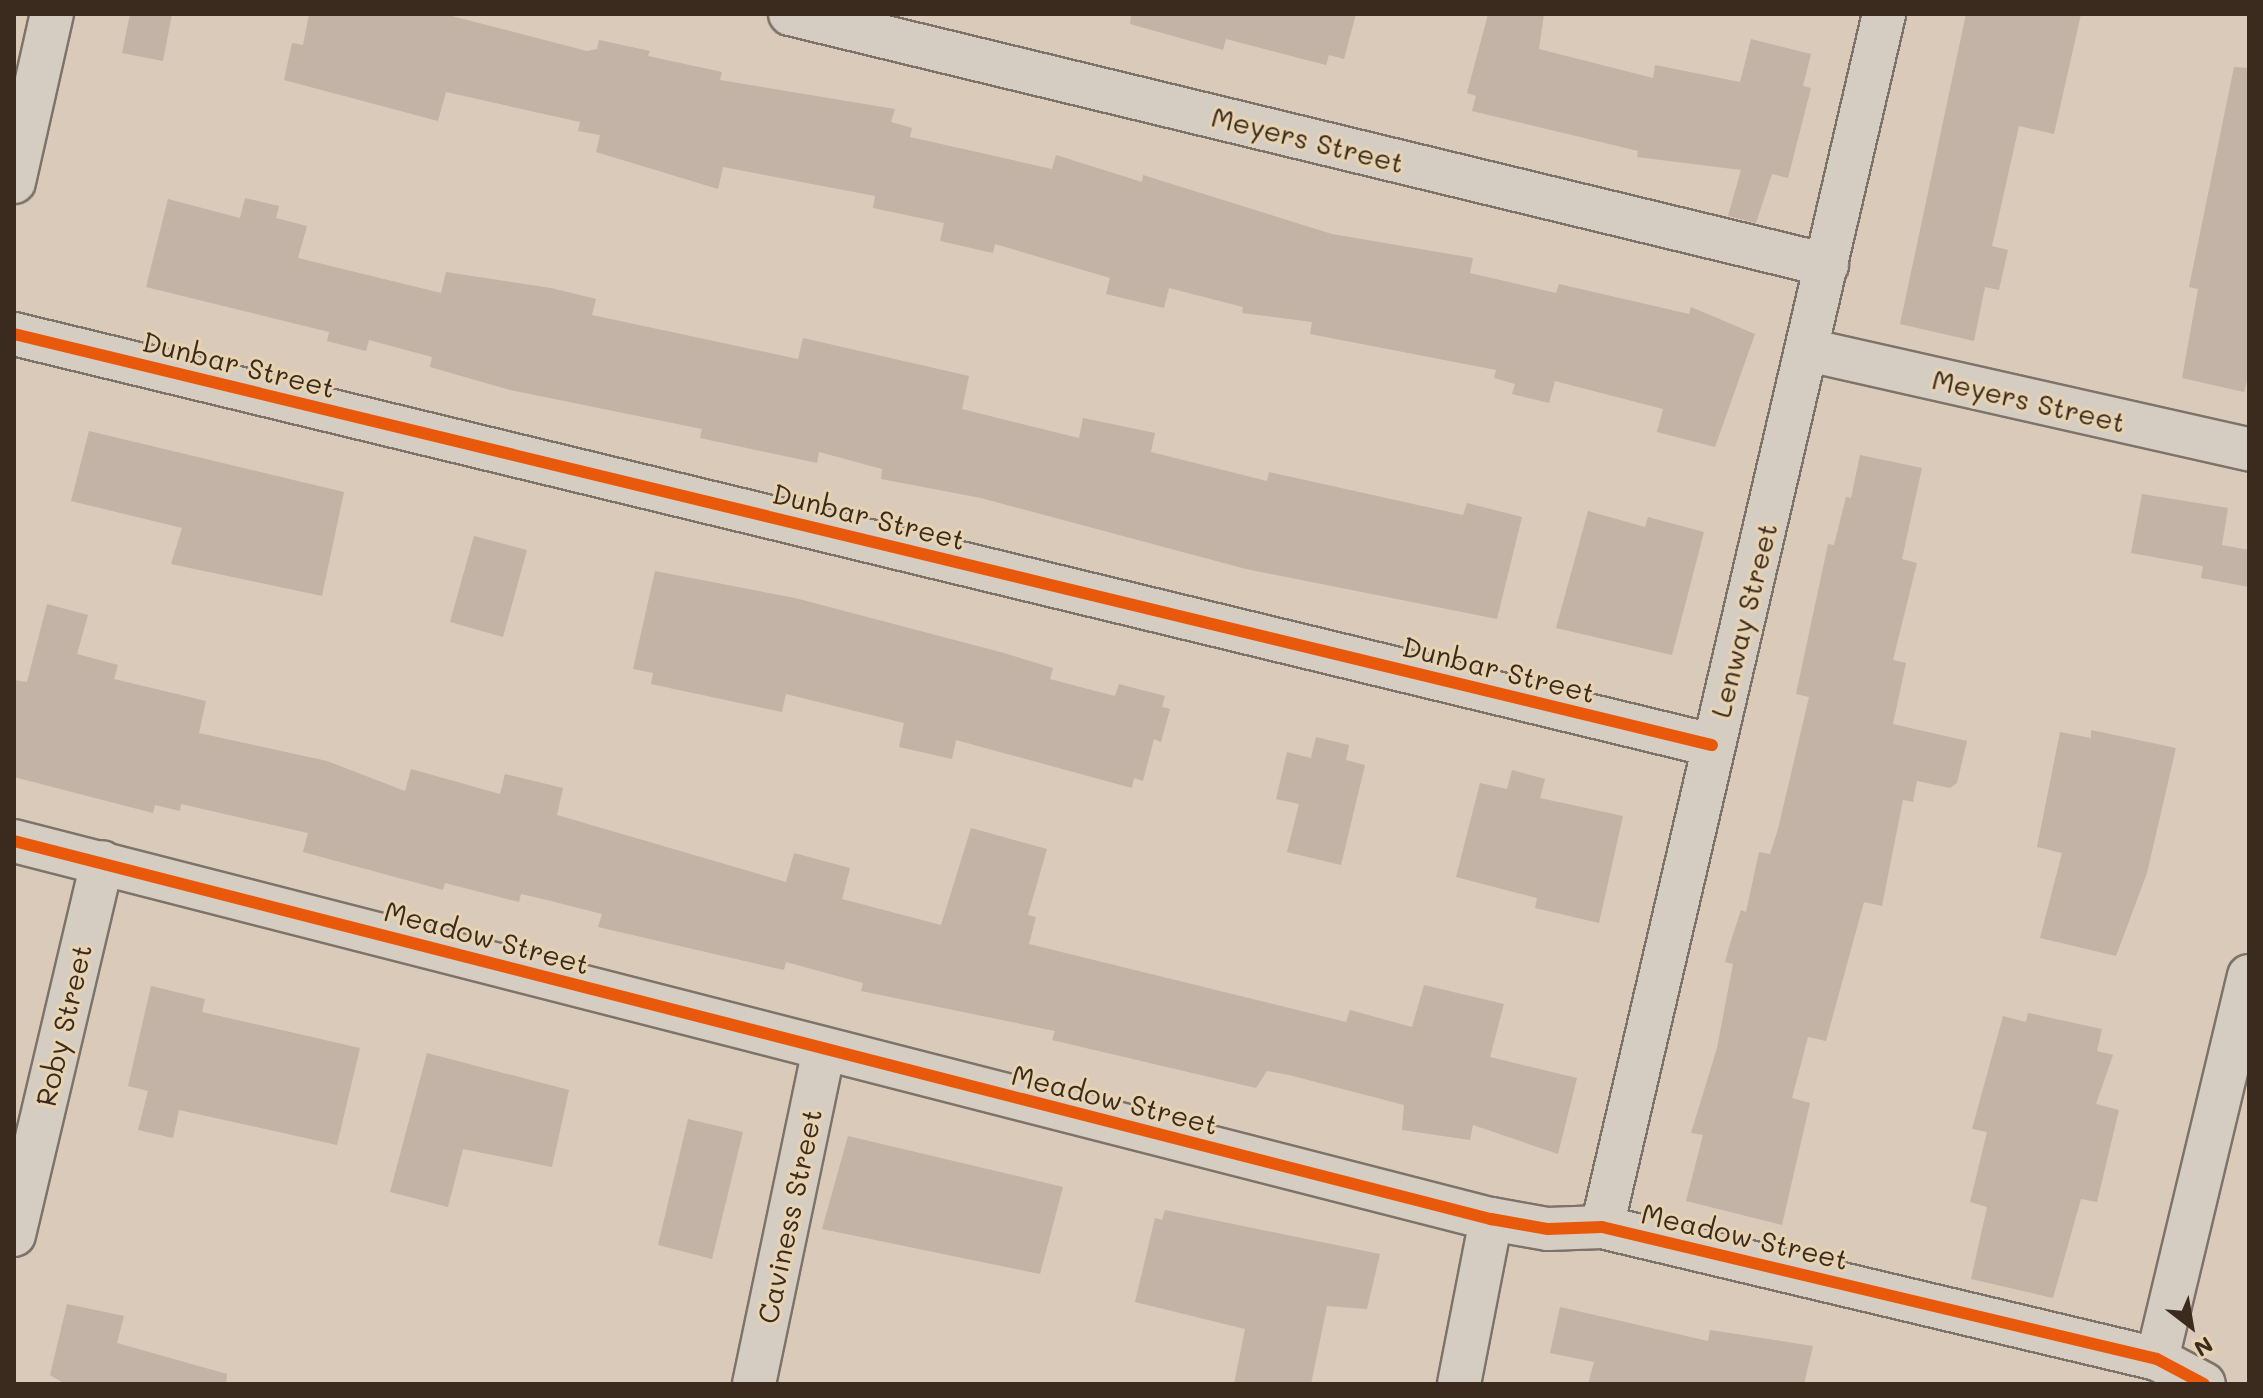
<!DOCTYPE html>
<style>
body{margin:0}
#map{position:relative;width:2263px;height:1398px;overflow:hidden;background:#d9cab9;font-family:Mali,sans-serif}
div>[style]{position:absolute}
.building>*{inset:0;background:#c3b2a6}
.roads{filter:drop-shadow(2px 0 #7d7369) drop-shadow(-2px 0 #7d7369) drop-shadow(0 2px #7d7369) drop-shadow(0 -2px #7d7369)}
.minor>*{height:42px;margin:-21px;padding:0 21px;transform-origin:21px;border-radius:21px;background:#d6cdc2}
.cycleway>*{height:12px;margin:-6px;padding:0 6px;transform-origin:6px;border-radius:6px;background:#e8590c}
span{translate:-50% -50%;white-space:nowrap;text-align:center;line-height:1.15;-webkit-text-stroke:6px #e7d2b1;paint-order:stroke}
.street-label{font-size:28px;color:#3b2a1e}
.frame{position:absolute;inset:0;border:16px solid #3b2a1e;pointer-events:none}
.north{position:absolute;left:2151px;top:1286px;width:80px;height:80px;-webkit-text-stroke:6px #e7d2b1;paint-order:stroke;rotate:149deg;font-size:22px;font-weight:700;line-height:32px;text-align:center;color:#3b2a1e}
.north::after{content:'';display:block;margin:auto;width:28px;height:36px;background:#3b2a1e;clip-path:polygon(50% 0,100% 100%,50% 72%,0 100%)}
</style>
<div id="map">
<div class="building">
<div style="clip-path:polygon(130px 14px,172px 14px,163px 61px,122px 53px)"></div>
<div style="clip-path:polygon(309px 14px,444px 14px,587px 51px,597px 49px,599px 40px,650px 51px,648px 56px,722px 72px,720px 80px,895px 109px,891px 122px,912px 128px,910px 137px,1052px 169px,1056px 155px,1142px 182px,1143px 175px,1332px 234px,1473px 258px,1470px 273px,1556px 293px,1559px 284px,1689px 314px,1691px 307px,1755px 334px,1715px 447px,1657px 432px,1663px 409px,1555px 381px,1549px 403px,1512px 394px,1515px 384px,1494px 378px,1496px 370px,1310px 334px,1312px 322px,1242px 313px,1243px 307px,1169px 288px,1164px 308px,1106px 294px,1110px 278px,995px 244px,993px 253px,940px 241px,944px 223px,873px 208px,875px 196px,723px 167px,718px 189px,596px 152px,600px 135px,578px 131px,580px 122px,446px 92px,438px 121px,284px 80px,292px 43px,303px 45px)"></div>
<div style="clip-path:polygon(1131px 14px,1356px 14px,1344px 59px,1329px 55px,1326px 65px,1226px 39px,1223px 50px,1130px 24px)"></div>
<div style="clip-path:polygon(1488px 14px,1544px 14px,1539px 49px,1653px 78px,1655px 65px,1740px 82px,1751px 39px,1811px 54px,1803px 86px,1811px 88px,1788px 178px,1772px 174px,1756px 223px,1728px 216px,1741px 170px,1637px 157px,1638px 151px,1472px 111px,1476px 96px,1467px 93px)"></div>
<div style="clip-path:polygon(1966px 14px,2081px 14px,2054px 134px,2019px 126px,1992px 246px,2008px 250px,1999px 290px,1985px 287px,1974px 341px,1900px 324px)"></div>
<div style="clip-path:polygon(2234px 67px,2249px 68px,2249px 374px,2244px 392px,2182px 378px,2198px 289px,2189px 287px)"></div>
<div style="clip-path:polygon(245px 198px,279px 206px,276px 218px,307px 226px,298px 258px,441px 293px,446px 272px,551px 288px,596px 299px,592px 315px,798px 359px,803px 338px,969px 376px,962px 409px,1079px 438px,1083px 418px,1155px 433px,1151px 452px,1267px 481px,1269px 472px,1463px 515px,1467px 503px,1522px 517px,1497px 619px,1246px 569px,981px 498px,881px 479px,882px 469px,819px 452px,817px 463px,700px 438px,702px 429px,510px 390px,430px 367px,432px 357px,369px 340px,366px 351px,327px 341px,329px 332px,146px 287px,168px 199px,240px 218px)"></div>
<div style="clip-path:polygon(89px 431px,344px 492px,322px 596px,171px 564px,182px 528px,71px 501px)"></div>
<div style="clip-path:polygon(1860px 455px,1922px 468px,1902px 559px,1917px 563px,1893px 660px,1906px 663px,1893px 724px,1967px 741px,1957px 783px,1950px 788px,1917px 781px,1913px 802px,1903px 800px,1882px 906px,1864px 902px,1826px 1041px,1808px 1037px,1792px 1098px,1810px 1103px,1782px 1225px,1686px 1201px,1703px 1135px,1691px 1133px,1717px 1048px,1733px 964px,1725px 962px,1729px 947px,1741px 910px,1746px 912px,1759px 852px,1770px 854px,1778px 829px,1809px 697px,1796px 694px,1828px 544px,1834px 545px,1846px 497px,1851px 498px)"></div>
<div style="clip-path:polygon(2142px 494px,2228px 508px,2222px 545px,2249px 550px,2249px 587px,2201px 578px,2203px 566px,2131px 553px)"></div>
<div style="clip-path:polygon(1588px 511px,1645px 527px,1648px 517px,1704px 532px,1672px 655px,1556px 628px)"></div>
<div style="clip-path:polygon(474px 536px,527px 550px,503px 637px,450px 622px)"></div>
<div style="clip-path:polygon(655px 571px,795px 598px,1004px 653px,1053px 668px,1050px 679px,1084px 688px,1115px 696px,1119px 684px,1165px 696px,1162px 707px,1170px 709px,1161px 742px,1154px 739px,1143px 781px,1134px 778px,1132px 788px,956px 740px,952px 759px,899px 747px,904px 723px,786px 694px,782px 712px,651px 684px,653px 673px,633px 669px)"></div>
<div style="clip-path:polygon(47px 604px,88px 615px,77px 654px,118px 665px,114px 679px,206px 701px,199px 733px,327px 761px,405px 791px,411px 769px,500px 794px,505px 774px,563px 788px,557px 815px,786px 882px,794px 853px,850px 868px,842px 899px,941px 925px,971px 828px,1047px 849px,1028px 915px,1036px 917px,1029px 944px,1346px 1022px,1350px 1010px,1412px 1027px,1424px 985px,1504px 1004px,1490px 1057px,1577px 1078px,1558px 1154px,1473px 1125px,1470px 1140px,1402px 1130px,1404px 1105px,1289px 1075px,1267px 1071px,1256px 1088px,1052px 1040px,1055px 1031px,861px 991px,863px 983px,786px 962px,784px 970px,598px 927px,602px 914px,539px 898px,521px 894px,519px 902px,445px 883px,443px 890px,303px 852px,308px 833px,181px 804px,180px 811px,155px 805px,153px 813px,14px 777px,14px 680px,27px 682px)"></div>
<div style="clip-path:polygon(2091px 730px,2176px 748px,2147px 873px,2116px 956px,2040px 938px,2062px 853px,2037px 847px,2060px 732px,2091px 738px)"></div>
<div style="clip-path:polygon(1316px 737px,1349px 745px,1346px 760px,1365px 765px,1341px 865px,1287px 852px,1299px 804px,1276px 799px,1287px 752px,1311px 758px)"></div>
<div style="clip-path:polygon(1512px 770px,1545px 779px,1540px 798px,1623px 816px,1599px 923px,1535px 908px,1537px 898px,1456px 877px,1480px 783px,1507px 789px)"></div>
<div style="clip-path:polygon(151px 986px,205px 999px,202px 1012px,360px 1048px,337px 1145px,179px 1110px,173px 1138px,138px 1130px,148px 1091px,128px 1086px)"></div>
<div style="clip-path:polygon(2028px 1013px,2102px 1029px,2097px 1051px,2113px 1055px,2096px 1104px,2119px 1110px,2097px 1202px,2081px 1199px,2053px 1298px,1971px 1279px,1987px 1207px,1970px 1202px,1987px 1132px,1972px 1129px,2003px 1016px,2026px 1022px)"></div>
<div style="clip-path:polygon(427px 1053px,569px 1090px,552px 1167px,463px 1149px,448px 1207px,390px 1192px)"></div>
<div style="clip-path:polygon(688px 1119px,743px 1132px,712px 1259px,658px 1245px)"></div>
<div style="clip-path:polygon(848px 1136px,1063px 1187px,1040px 1274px,822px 1229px)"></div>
<div style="clip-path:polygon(1165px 1210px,1380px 1254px,1367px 1309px,1327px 1306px,1311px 1384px,1234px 1384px,1245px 1329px,1135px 1302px,1155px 1218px,1162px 1220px)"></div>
<div style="clip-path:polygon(67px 1304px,124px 1316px,117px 1343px,227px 1374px,226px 1384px,65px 1384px,50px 1375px)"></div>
<div style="clip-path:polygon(1560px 1307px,1708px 1341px,1710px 1330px,1813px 1346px,1804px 1384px,1588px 1384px,1594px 1362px,1550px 1353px)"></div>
</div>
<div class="roads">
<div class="minor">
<div style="left:790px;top:14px;width:1067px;rotate:13.61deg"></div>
<div style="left:14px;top:182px;width:172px;rotate:-77.3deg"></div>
<div style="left:14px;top:334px;width:1747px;rotate:13.61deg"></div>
<div style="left:1808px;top:350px;width:452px;rotate:12.7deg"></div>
<div style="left:14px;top:841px;width:1525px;rotate:14.36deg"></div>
<div style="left:1491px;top:1219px;width:58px;rotate:10deg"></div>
<div style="left:1548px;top:1229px;width:54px;rotate:-2.1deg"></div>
<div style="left:1602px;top:1227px;width:570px;rotate:13.38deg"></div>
<div style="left:2157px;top:1359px;width:53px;rotate:28deg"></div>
<div style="left:1602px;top:1227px;width:1245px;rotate:-76.91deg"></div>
<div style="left:14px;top:1235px;width:383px;rotate:-76.7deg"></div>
<div style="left:2157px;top:1359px;width:394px;rotate:-76.5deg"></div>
<div style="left:754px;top:1384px;width:342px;rotate:-78.2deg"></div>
<div style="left:1459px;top:1384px;width:168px;rotate:-79deg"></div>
</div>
</div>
<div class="cycleway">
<div style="left:14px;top:334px;width:1747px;rotate:13.61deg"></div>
<div style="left:14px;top:841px;width:1525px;rotate:14.36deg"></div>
<div style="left:1491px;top:1219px;width:58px;rotate:10deg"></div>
<div style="left:1548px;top:1229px;width:54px;rotate:-2.1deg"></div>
<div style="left:1602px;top:1227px;width:570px;rotate:13.38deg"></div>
<div style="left:2157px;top:1359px;width:53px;rotate:28deg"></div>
</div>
<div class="street-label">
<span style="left:1308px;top:139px;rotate:14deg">Meyers Street</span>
<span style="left:239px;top:364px;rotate:14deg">Dunbar Street</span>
<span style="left:2029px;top:400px;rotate:13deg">Meyers Street</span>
<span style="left:869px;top:516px;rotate:14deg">Dunbar Street</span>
<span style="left:1743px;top:620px;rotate:-76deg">Lenway Street</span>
<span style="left:1499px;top:669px;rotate:14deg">Dunbar Street</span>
<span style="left:487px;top:937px;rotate:15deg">Meadow Street</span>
<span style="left:63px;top:1025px;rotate:-77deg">Roby Street</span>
<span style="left:1115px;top:1099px;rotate:14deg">Meadow Street</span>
<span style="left:789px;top:1216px;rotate:-78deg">Caviness Street</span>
<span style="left:1745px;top:1236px;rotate:13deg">Meadow Street</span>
</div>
<div class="frame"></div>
<div class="north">N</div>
</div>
